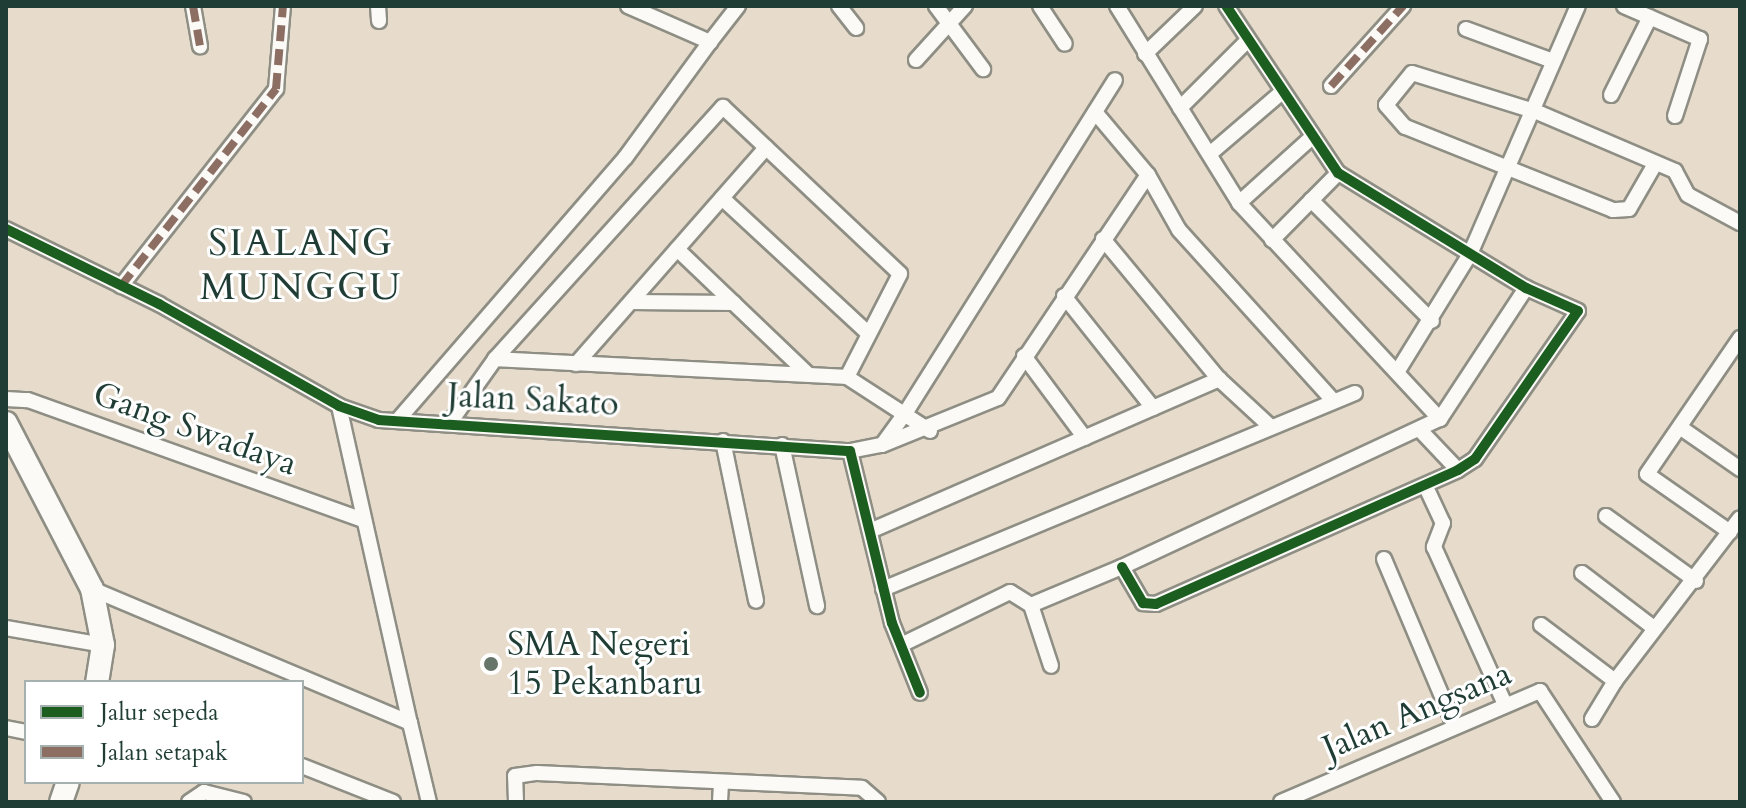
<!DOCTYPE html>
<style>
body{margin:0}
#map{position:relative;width:1746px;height:808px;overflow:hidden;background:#e7dccc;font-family:Cardo,serif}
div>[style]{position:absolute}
.roads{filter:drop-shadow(2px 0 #8e8e84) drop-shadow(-2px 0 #8e8e84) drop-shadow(0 2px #8e8e84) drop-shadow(0 -2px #8e8e84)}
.street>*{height:14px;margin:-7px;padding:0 7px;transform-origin:7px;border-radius:7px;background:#fbfaf7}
.primary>*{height:22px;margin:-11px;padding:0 11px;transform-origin:11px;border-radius:11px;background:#fbfaf7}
.quiet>*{height:8px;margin-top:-4px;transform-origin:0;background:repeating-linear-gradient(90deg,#8d6e63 0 16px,transparent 0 24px)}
.cycleway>*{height:10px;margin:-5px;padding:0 5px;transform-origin:5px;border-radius:5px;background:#1b5e20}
.dots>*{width:22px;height:22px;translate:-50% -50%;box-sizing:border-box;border:4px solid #fff;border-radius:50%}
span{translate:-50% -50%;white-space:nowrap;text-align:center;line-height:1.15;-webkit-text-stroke:6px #fff;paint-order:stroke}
.street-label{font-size:34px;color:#1f3d34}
.poi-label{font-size:34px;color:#1f3d34}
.left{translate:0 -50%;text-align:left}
.quarter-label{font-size:38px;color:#1f3d34;letter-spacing:2px}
.frame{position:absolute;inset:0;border:8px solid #1f3d34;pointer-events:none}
.legend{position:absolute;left:24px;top:680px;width:280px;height:104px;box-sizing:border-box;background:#fff;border:2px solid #a5b1ae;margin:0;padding:10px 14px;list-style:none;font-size:24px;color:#1f3d34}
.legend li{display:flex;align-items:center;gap:16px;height:40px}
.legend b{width:40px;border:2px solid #a5b1ae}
</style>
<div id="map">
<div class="roads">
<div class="street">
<div style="left:193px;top:6px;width:41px;rotate:80.1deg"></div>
<div style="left:378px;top:6px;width:15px;rotate:86deg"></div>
<div style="left:628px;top:6px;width:90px;rotate:23.7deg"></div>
<div style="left:710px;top:42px;width:46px;rotate:-52.1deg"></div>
<div style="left:839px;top:6px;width:28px;rotate:52deg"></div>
<div style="left:936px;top:6px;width:79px;rotate:53.3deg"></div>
<div style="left:1040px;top:6px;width:45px;rotate:56.7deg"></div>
<div style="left:1117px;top:6px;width:232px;rotate:58.2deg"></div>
<div style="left:1239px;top:203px;width:97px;rotate:-42.1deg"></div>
<div style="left:1624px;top:6px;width:83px;rotate:23.5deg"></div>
<div style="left:1700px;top:39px;width:81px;rotate:108deg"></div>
<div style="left:1466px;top:29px;width:93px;rotate:20.2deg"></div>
<div style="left:1145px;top:54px;width:69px;rotate:-43.8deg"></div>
<div style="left:916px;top:60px;width:73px;rotate:-47.8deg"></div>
<div style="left:1331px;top:86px;width:108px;rotate:-48deg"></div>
<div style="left:1611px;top:95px;width:87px;rotate:-63.4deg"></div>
<div style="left:1180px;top:108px;width:96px;rotate:-45deg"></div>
<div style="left:1095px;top:112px;width:82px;rotate:49.9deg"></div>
<div style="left:1148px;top:175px;width:63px;rotate:60.6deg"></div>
<div style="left:1179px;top:230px;width:227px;rotate:47.9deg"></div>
<div style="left:1212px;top:152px;width:92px;rotate:-40.6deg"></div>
<div style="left:1655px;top:164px;width:52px;rotate:120deg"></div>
<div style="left:1629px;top:209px;width:16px;rotate:176deg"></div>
<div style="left:1613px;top:210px;width:224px;rotate:-158.2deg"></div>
<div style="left:1405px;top:127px;width:29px;rotate:-131deg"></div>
<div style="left:1386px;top:105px;width:41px;rotate:-50.9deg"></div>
<div style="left:1412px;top:73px;width:131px;rotate:17.3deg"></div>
<div style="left:1537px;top:112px;width:150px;rotate:23.1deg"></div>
<div style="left:1675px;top:171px;width:27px;rotate:62deg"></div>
<div style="left:1688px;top:195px;width:59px;rotate:28.3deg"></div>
<div style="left:722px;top:198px;width:200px;rotate:42.8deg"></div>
<div style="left:1311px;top:200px;width:171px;rotate:45deg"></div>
<div style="left:1239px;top:203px;width:295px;rotate:47.1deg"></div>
<div style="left:6px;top:229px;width:170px;rotate:26.1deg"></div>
<div style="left:159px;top:304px;width:207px;rotate:29.5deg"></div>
<div style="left:339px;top:406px;width:42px;rotate:19.3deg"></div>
<div style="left:379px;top:420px;width:472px;rotate:3.8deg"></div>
<div style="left:850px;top:451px;width:177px;rotate:76.3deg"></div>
<div style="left:892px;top:623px;width:75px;rotate:68.2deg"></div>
<div style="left:1103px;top:239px;width:182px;rotate:50.4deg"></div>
<div style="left:1219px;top:379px;width:69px;rotate:42.7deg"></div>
<div style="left:1272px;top:240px;width:94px;rotate:-45.4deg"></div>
<div style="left:677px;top:249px;width:182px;rotate:43.7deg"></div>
<div style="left:121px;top:286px;width:251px;rotate:-51.8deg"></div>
<div style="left:276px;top:89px;width:83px;rotate:-85.2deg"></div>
<div style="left:1064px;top:296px;width:143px;rotate:51.5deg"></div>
<div style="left:631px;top:302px;width:103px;rotate:0.6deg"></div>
<div style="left:1024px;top:356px;width:102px;rotate:53.4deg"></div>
<div style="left:495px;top:359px;width:352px;rotate:2.9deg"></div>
<div style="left:847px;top:377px;width:99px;rotate:33deg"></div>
<div style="left:576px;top:364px;width:288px;rotate:-48.7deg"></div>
<div style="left:1399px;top:369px;width:135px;rotate:-58.3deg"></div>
<div style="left:1470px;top:254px;width:270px;rotate:-66.5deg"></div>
<div style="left:6px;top:399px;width:22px;rotate:3deg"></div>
<div style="left:28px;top:400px;width:357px;rotate:19.7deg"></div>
<div style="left:339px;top:406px;width:325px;rotate:77.4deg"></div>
<div style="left:397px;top:421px;width:348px;rotate:-49.1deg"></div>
<div style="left:625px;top:158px;width:144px;rotate:-53.8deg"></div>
<div style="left:449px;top:424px;width:80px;rotate:-54.7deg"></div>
<div style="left:495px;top:359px;width:340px;rotate:-47.9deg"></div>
<div style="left:723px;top:107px;width:243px;rotate:43.3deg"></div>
<div style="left:900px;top:274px;width:116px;rotate:117.2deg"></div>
<div style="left:1681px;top:428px;width:72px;rotate:34.8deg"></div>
<div style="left:1420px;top:430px;width:55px;rotate:46.5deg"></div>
<div style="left:723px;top:441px;width:163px;rotate:78.3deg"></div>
<div style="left:782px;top:445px;width:165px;rotate:77.7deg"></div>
<div style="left:882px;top:445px;width:125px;rotate:-22.1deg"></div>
<div style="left:998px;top:398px;width:269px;rotate:-56.1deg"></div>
<div style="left:850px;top:451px;width:33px;rotate:-11deg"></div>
<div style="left:882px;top:445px;width:41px;rotate:-54deg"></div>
<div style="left:906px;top:412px;width:392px;rotate:-57.8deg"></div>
<div style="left:1426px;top:487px;width:40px;rotate:65deg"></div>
<div style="left:1443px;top:523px;width:26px;rotate:111deg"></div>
<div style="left:1434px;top:547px;width:172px;rotate:65.7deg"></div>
<div style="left:1606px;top:516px;width:111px;rotate:35.8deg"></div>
<div style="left:870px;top:531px;width:381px;rotate:-23.5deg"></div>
<div style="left:1730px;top:532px;width:101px;rotate:-145.1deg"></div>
<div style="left:1647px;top:474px;width:165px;rotate:-55.6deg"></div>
<div style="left:1384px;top:559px;width:182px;rotate:67.1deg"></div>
<div style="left:1122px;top:567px;width:42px;rotate:59.7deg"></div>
<div style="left:1143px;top:603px;width:13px;rotate:4deg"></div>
<div style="left:1156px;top:604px;width:330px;rotate:-23.9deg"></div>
<div style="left:1458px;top:470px;width:20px;rotate:-33deg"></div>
<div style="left:1475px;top:459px;width:180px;rotate:-55.2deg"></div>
<div style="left:1578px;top:311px;width:57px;rotate:-156.1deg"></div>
<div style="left:1526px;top:288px;width:220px;rotate:-148.5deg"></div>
<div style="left:1338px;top:173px;width:201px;rotate:-123.8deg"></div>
<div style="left:1582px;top:573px;width:91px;rotate:37.4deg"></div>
<div style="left:92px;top:589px;width:345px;rotate:22.8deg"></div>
<div style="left:410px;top:723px;width:81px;rotate:76.5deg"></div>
<div style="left:883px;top:589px;width:511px;rotate:-22.55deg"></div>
<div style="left:1031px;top:605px;width:64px;rotate:71.8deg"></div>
<div style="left:1541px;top:625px;width:93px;rotate:37.1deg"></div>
<div style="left:1615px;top:681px;width:205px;rotate:-52.5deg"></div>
<div style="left:6px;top:628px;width:98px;rotate:9.9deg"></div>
<div style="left:903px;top:644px;width:119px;rotate:-25.9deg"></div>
<div style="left:1010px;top:592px;width:25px;rotate:32deg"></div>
<div style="left:1031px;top:605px;width:99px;rotate:-22.7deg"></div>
<div style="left:1122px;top:567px;width:351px;rotate:-25deg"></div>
<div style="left:1440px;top:419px;width:157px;rotate:-56.7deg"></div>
<div style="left:1592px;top:719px;width:44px;rotate:-58.8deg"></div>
<div style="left:6px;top:728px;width:20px;rotate:11deg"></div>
<div style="left:302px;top:766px;width:98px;rotate:21.6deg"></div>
<div style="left:189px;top:802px;width:18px;rotate:-34deg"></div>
<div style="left:204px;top:792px;width:41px;rotate:14deg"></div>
<div style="left:516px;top:802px;width:26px;rotate:-92deg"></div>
<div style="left:515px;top:776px;width:22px;rotate:-8deg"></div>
<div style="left:537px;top:773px;width:325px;rotate:2.6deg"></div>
<div style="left:862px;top:788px;width:21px;rotate:41deg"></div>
<div style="left:720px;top:802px;width:20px;rotate:-87deg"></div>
<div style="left:1281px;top:802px;width:282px;rotate:-23.2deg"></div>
<div style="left:1540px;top:691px;width:133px;rotate:56.7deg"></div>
</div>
<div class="primary">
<div style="left:6px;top:423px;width:187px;rotate:62.6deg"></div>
<div style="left:92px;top:589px;width:57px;rotate:78.9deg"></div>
<div style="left:103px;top:645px;width:37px;rotate:99deg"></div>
<div style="left:61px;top:802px;width:21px;rotate:-71deg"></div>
</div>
</div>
<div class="quiet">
<div style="left:193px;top:6px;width:41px;rotate:80.1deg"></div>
<div style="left:1331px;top:86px;width:108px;rotate:-48deg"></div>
<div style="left:121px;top:286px;width:251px;rotate:-51.8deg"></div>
<div style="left:276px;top:89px;width:83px;rotate:-85.2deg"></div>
</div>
<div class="cycleway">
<div style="left:6px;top:229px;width:170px;rotate:26.1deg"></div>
<div style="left:159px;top:304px;width:207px;rotate:29.5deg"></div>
<div style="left:339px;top:406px;width:42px;rotate:19.3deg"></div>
<div style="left:379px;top:420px;width:472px;rotate:3.8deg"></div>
<div style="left:850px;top:451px;width:177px;rotate:76.3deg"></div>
<div style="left:892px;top:623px;width:75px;rotate:68.2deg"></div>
<div style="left:1122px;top:567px;width:42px;rotate:59.7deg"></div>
<div style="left:1143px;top:603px;width:13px;rotate:4deg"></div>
<div style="left:1156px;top:604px;width:330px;rotate:-23.9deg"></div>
<div style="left:1458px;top:470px;width:20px;rotate:-33deg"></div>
<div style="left:1475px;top:459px;width:180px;rotate:-55.2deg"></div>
<div style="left:1578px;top:311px;width:57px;rotate:-156.1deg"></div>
<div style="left:1526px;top:288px;width:220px;rotate:-148.5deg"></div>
<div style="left:1338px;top:173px;width:201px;rotate:-123.8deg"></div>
</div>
<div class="dots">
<div style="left:491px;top:664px;background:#657569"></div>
</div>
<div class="street-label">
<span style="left:533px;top:400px;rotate:3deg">Jalan Sakato</span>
<span style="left:195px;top:429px;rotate:20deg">Gang Swadaya</span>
<span style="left:1417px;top:711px;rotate:-23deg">Jalan Angsana</span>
</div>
<div class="poi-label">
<span class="left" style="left:507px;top:664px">SMA Negeri<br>15 Pekanbaru</span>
</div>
<div class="quarter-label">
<span style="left:301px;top:266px">SIALANG<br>MUNGGU</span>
</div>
<div class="frame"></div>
<ul class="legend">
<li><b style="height:10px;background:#1b5e20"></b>Jalur sepeda</li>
<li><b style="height:10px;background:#8d6e63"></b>Jalan setapak</li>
</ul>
</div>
